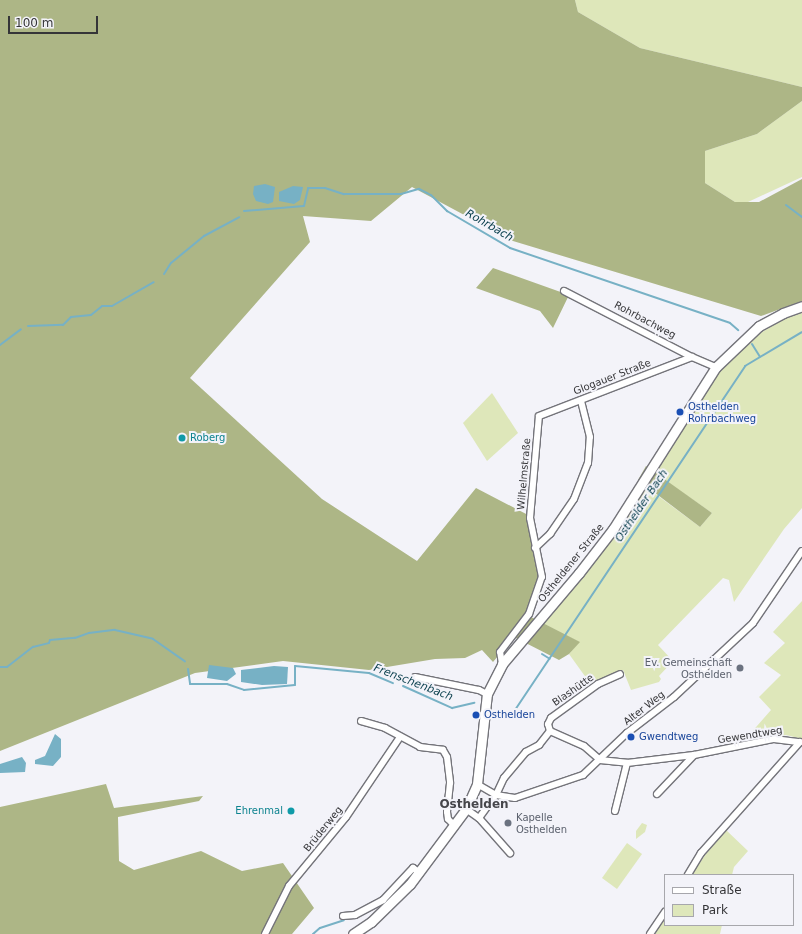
<!DOCTYPE html>
<meta charset="utf-8">
<style>
body{margin:0}
#map{position:relative;width:802px;height:934px;overflow:hidden;background:#f3f3f9;font-family:"DejaVu Sans",sans-serif}
div>[style]{position:absolute}
.green>*{inset:0;background:#dee7ba}
.forest>*{inset:0;background:#adb686}
.water>*{inset:0;background:#77b1c5}
.stream>*{height:2px;margin:-1px;padding:0 1px;transform-origin:1px;border-radius:1px;background:#77b1c5}
.roads{filter:drop-shadow(1px 0 #74747a) drop-shadow(-1px 0 #74747a) drop-shadow(0 1px #74747a) drop-shadow(0 -1px #74747a)}
.minor>*{height:6px;margin:-3px;padding:0 3px;transform-origin:3px;border-radius:3px;background:#fff}
.secondary>*{height:9px;margin:-4.5px;padding:0 4.5px;transform-origin:4.5px;border-radius:4.5px;background:#fff}
.dots>*{width:11px;height:11px;translate:-50% -50%;box-sizing:border-box;border:2px solid #f3f3f9;border-radius:50%}
span{translate:-50% -50%;white-space:nowrap;text-align:center;line-height:1.15;-webkit-text-stroke:4px #f3f3f9;paint-order:stroke}
.street-label{font-size:10px;color:#353538}
.transit-label{font-size:10px;color:#164399}
.left{translate:0 -50%;text-align:left}
.culture-label{font-size:10px;color:#0d838f}
.right{translate:-100% -50%;text-align:right}
.worship-label{font-size:10px;color:#5b616d}
.water-label{font-size:11px;color:#073d4b;font-style:italic}
.quarter-label{font-size:12px;color:#46464b;font-weight:700}
.legend{position:absolute;left:664px;top:874px;width:130px;height:52px;box-sizing:border-box;background:#f3f3f9;border:1px solid #a7a7ac;margin:0;padding:5px 7px;list-style:none;font-size:12px;color:#353538}
.legend li{display:flex;align-items:center;gap:8px;height:20px}
.legend b{width:20px;border:1px solid #a7a7ac}
.scale{position:absolute;left:8px;top:16px;width:90px;height:18px;box-sizing:border-box;border:2px solid #353538;border-top:0;padding-left:5px;font-size:12px;line-height:14px;white-space:nowrap;color:#353538;-webkit-text-stroke:3px #f3f3f9;paint-order:stroke}
</style>
<div id="map">
<div class="green">
<div style="clip-path:polygon(575px 0,802px 0,802px 87px,640px 48px,578px 12px)"></div>
<div style="clip-path:polygon(802px 101px,802px 177px,748px 202px,735px 202px,705px 183px,705px 151px,757px 134px)"></div>
<div style="clip-path:polygon(802px 313px,802px 508px,784px 529px,734px 602px,729px 580px,723px 578px,658px 645px,673px 661px,659px 676px,661px 679px,659px 682px,631px 690px,623px 670px,592px 686px,569px 654px,579px 642px,542px 623px,580px 580px,646px 487px,700px 527px,712px 513px,654px 473px,701px 395px,732px 353px,752px 338px,786px 318px)"></div>
<div style="clip-path:polygon(492px 393px,518px 433px,487px 461px,463px 423px)"></div>
<div style="clip-path:polygon(802px 601px,802px 739px,786px 735px,742px 743px,771px 710px,759px 697px,781px 675px,764px 663px,785px 643px,773px 632px)"></div>
<div style="clip-path:polygon(642px 823px,647px 825px,645px 832px,636px 839px,636px 831px)"></div>
<div style="clip-path:polygon(726px 830px,748px 851px,734px 867px,732px 875px,692px 875px,705px 855px)"></div>
<div style="clip-path:polygon(627px 843px,642px 854px,617px 889px,602px 878px)"></div>
<div style="clip-path:polygon(665px 919px,665px 925px,722px 925px,720px 934px,655px 934px)"></div>
</div>
<div class="forest">
<div style="clip-path:polygon(0 0,575px 0,578px 12px,640px 48px,802px 87px,802px 101px,757px 134px,705px 151px,705px 183px,735px 202px,759px 202px,802px 179px,802px 301px,761px 316px,513px 241px,412px 187px,371px 221px,303px 216px,310px 242px,190px 378px,322px 499px,417px 561px,476px 488px,530px 516px,544px 578px,531px 617px,580px 642px,569px 654px,559px 660px,514px 637px,493px 662px,482px 650px,465px 658px,435px 659px,369px 670px,283px 661px,195px 673px,0 751px)"></div>
<div style="clip-path:polygon(493px 268px,569px 295px,553px 328px,540px 311px,476px 288px)"></div>
<div style="clip-path:polygon(646px 466px,712px 513px,700px 527px,638px 480px)"></div>
<div style="clip-path:polygon(106px 784px,114px 808px,203px 796px,199px 801px,118px 817px,119px 861px,134px 870px,201px 851px,242px 871px,283px 863px,314px 908px,292px 934px,0 934px,0 807px)"></div>
</div>
<div class="water">
<div style="clip-path:polygon(265px 184px,275px 187px,273px 202px,268px 204px,256px 201px,253px 194px,254px 186px)"></div>
<div style="clip-path:polygon(293px 186px,303px 187px,300px 200px,294px 204px,279px 201px,279px 192px)"></div>
<div style="clip-path:polygon(209px 665px,233px 668px,236px 674px,227px 681px,207px 678px)"></div>
<div style="clip-path:polygon(274px 666px,288px 667px,287px 684px,262px 685px,241px 682px,241px 670px)"></div>
<div style="clip-path:polygon(55px 734px,61px 739px,61px 757px,53px 766px,35px 764px,35px 760px,45px 756px)"></div>
<div style="clip-path:polygon(22px 757px,26px 763px,25px 772px,0 773px,0 764px)"></div>
</div>
<div class="stream">
<div style="left:786px;top:205px;width:20px;rotate:37deg"></div>
<div style="left:244px;top:211px;width:60px;rotate:-4.8deg"></div>
<div style="left:304px;top:206px;width:18px;rotate:-77deg"></div>
<div style="left:308px;top:188px;width:17px"></div>
<div style="left:325px;top:188px;width:20px;rotate:18deg"></div>
<div style="left:344px;top:194px;width:57px"></div>
<div style="left:401px;top:194px;width:19px;rotate:-16deg"></div>
<div style="left:419px;top:189px;width:13px;rotate:27deg"></div>
<div style="left:431px;top:195px;width:23px;rotate:45deg"></div>
<div style="left:447px;top:211px;width:73px;rotate:30.4deg"></div>
<div style="left:510px;top:248px;width:232px;rotate:18.8deg"></div>
<div style="left:730px;top:323px;width:11px;rotate:41deg"></div>
<div style="left:164px;top:274px;width:13px;rotate:-58deg"></div>
<div style="left:171px;top:263px;width:43px;rotate:-39.3deg"></div>
<div style="left:204px;top:236px;width:40px;rotate:-28deg"></div>
<div style="left:28px;top:326px;width:35px;rotate:-2deg"></div>
<div style="left:63px;top:325px;width:11px;rotate:-45deg"></div>
<div style="left:71px;top:317px;width:20px;rotate:-6deg"></div>
<div style="left:91px;top:315px;width:14px;rotate:-39deg"></div>
<div style="left:102px;top:306px;width:10px"></div>
<div style="left:112px;top:306px;width:48px;rotate:-29.7deg"></div>
<div style="left:752px;top:344px;width:15px;rotate:58deg"></div>
<div style="left:0;top:345px;width:26px;rotate:-37deg"></div>
<div style="left:542px;top:654px;width:9px;rotate:32deg"></div>
<div style="left:0;top:667px;width:7px"></div>
<div style="left:7px;top:667px;width:33px;rotate:-38deg"></div>
<div style="left:33px;top:647px;width:16px;rotate:-14deg"></div>
<div style="left:49px;top:643px;width:3px;rotate:-72deg"></div>
<div style="left:50px;top:640px;width:25px;rotate:-5deg"></div>
<div style="left:75px;top:638px;width:15px;rotate:-20deg"></div>
<div style="left:89px;top:633px;width:26px;rotate:-7deg"></div>
<div style="left:115px;top:630px;width:39px;rotate:13deg"></div>
<div style="left:153px;top:639px;width:39px;rotate:35deg"></div>
<div style="left:188px;top:669px;width:15px;rotate:82deg"></div>
<div style="left:190px;top:684px;width:37px"></div>
<div style="left:227px;top:684px;width:18px;rotate:19deg"></div>
<div style="left:244px;top:690px;width:51px;rotate:-5.6deg"></div>
<div style="left:295px;top:685px;width:19px;rotate:-90deg"></div>
<div style="left:295px;top:666px;width:74px;rotate:5.4deg"></div>
<div style="left:369px;top:673px;width:26px;rotate:23deg"></div>
<div style="left:403px;top:686px;width:54px;rotate:24.2deg"></div>
<div style="left:452px;top:708px;width:23px;rotate:-13deg"></div>
<div style="left:515px;top:710px;width:414px;rotate:-56.2deg"></div>
<div style="left:745px;top:366px;width:66px;rotate:-30.8deg"></div>
<div style="left:313px;top:934px;width:9px;rotate:-41deg"></div>
<div style="left:320px;top:928px;width:25px;rotate:-18deg"></div>
</div>
<div class="roads">
<div class="minor">
<div style="left:564px;top:291px;width:144px;rotate:27.3deg"></div>
<div style="left:692px;top:357px;width:26px;rotate:23deg"></div>
<div style="left:535px;top:548px;width:21px;rotate:-43deg"></div>
<div style="left:550px;top:534px;width:42px;rotate:-55.6deg"></div>
<div style="left:574px;top:499px;width:39px;rotate:-69deg"></div>
<div style="left:588px;top:463px;width:26px;rotate:-86deg"></div>
<div style="left:590px;top:437px;width:38px;rotate:-104deg"></div>
<div style="left:502px;top:664px;width:12px;rotate:-99deg"></div>
<div style="left:500px;top:652px;width:48px;rotate:-52.7deg"></div>
<div style="left:529px;top:614px;width:39px;rotate:-71deg"></div>
<div style="left:542px;top:577px;width:60px;rotate:-101.5deg"></div>
<div style="left:530px;top:518px;width:102px;rotate:-85deg"></div>
<div style="left:539px;top:416px;width:164px;rotate:-21.1deg"></div>
<div style="left:415px;top:677px;width:65px;rotate:11.5deg"></div>
<div style="left:479px;top:690px;width:9px;rotate:27deg"></div>
<div style="left:361px;top:721px;width:25px;rotate:16deg"></div>
<div style="left:385px;top:728px;width:40px;rotate:28deg"></div>
<div style="left:420px;top:747px;width:23px;rotate:7deg"></div>
<div style="left:443px;top:750px;width:8px;rotate:60deg"></div>
<div style="left:447px;top:757px;width:26px;rotate:83deg"></div>
<div style="left:450px;top:783px;width:29px;rotate:96deg"></div>
<div style="left:447px;top:812px;width:7px;rotate:82deg"></div>
<div style="left:448px;top:819px;width:10px;rotate:45deg"></div>
<div style="left:550px;top:731px;width:37px;rotate:24deg"></div>
<div style="left:584px;top:746px;width:21px;rotate:41deg"></div>
<div style="left:600px;top:760px;width:27px;rotate:6deg"></div>
<div style="left:627px;top:763px;width:67px;rotate:-6.8deg"></div>
<div style="left:694px;top:755px;width:82px;rotate:-11.3deg"></div>
<div style="left:774px;top:739px;width:26px;rotate:7deg"></div>
<div style="left:800px;top:742px;width:149px;rotate:131.7deg"></div>
<div style="left:701px;top:853px;width:26px;rotate:121deg"></div>
<div style="left:477px;top:784px;width:22px;rotate:30deg"></div>
<div style="left:496px;top:795px;width:19px;rotate:9deg"></div>
<div style="left:515px;top:798px;width:72px;rotate:-18.7deg"></div>
<div style="left:583px;top:775px;width:61px;rotate:-43.7deg"></div>
<div style="left:627px;top:733px;width:59px;rotate:-37.5deg"></div>
<div style="left:674px;top:697px;width:108px;rotate:-43.1deg"></div>
<div style="left:753px;top:623px;width:87px;rotate:-55.8deg"></div>
<div style="left:657px;top:794px;width:54px;rotate:-46.5deg"></div>
<div style="left:466px;top:809px;width:16px;rotate:35deg"></div>
<div style="left:479px;top:818px;width:47px;rotate:48.5deg"></div>
<div style="left:615px;top:811px;width:49px;rotate:-76deg"></div>
<div style="left:479px;top:818px;width:29px;rotate:-54deg"></div>
<div style="left:496px;top:795px;width:19px;rotate:-65deg"></div>
<div style="left:504px;top:778px;width:34px;rotate:-50deg"></div>
<div style="left:526px;top:752px;width:15px;rotate:-28deg"></div>
<div style="left:539px;top:745px;width:18px;rotate:-52deg"></div>
<div style="left:550px;top:731px;width:7px;rotate:-106deg"></div>
<div style="left:548px;top:724px;width:7px;rotate:-63deg"></div>
<div style="left:551px;top:718px;width:58px;rotate:-35.9deg"></div>
<div style="left:598px;top:684px;width:24px;rotate:-24deg"></div>
<div style="left:343px;top:916px;width:12px;rotate:-5deg"></div>
<div style="left:355px;top:915px;width:32px;rotate:-28deg"></div>
<div style="left:383px;top:900px;width:44px;rotate:-46.8deg"></div>
<div style="left:413px;top:868px;width:9px;rotate:36deg"></div>
<div style="left:265px;top:934px;width:54px;rotate:-63.4deg"></div>
<div style="left:289px;top:886px;width:89px;rotate:-50.4deg"></div>
<div style="left:346px;top:817px;width:97px;rotate:-56deg"></div>
<div style="left:650px;top:934px;width:27px;rotate:-56deg"></div>
</div>
<div class="secondary">
<div style="left:353px;top:934px;width:22px;rotate:-34deg"></div>
<div style="left:371px;top:922px;width:54px;rotate:-44.3deg"></div>
<div style="left:410px;top:884px;width:94px;rotate:-53.3deg"></div>
<div style="left:466px;top:809px;width:27px;rotate:-66deg"></div>
<div style="left:477px;top:784px;width:91px;rotate:-83.7deg"></div>
<div style="left:487px;top:694px;width:34px;rotate:-63deg"></div>
<div style="left:502px;top:664px;width:119px;rotate:-49.8deg"></div>
<div style="left:579px;top:573px;width:56px;rotate:-52.3deg"></div>
<div style="left:613px;top:529px;width:192px;rotate:-57.6deg"></div>
<div style="left:716px;top:367px;width:59px;rotate:-43.6deg"></div>
<div style="left:759px;top:326px;width:27px;rotate:-28deg"></div>
<div style="left:783px;top:313px;width:20px;rotate:-20deg"></div>
</div>
</div>
<div class="dots">
<div style="left:680px;top:412px;background:#1a4fb4"></div>
<div style="left:182px;top:438px;background:#0f9aa8"></div>
<div style="left:740px;top:668px;background:#6b7280"></div>
<div style="left:476px;top:715px;background:#1a4fb4"></div>
<div style="left:631px;top:737px;background:#1a4fb4"></div>
<div style="left:291px;top:811px;background:#0f9aa8"></div>
<div style="left:508px;top:823px;background:#6b7280"></div>
</div>
<div class="street-label">
<span style="left:645px;top:320px;rotate:28deg">Rohrbachweg</span>
<span style="left:612px;top:377px;rotate:-21deg">Glogauer Straße</span>
<span style="left:524px;top:474px;rotate:-85deg">Wilhelmstraße</span>
<span style="left:571px;top:563px;rotate:-51deg">Ostheldener Straße</span>
<span style="left:573px;top:690px;rotate:-35deg">Blashütte</span>
<span style="left:644px;top:708px;rotate:-38deg">Alter Weg</span>
<span style="left:750px;top:735px;rotate:-9deg">Gewendtweg</span>
<span style="left:323px;top:829px;rotate:-51deg">Brüderweg</span>
</div>
<div class="transit-label">
<span class="left" style="left:688px;top:412px">Osthelden<br>Rohrbachweg</span>
<span class="left" style="left:484px;top:715px">Osthelden</span>
<span class="left" style="left:639px;top:737px">Gwendtweg</span>
</div>
<div class="culture-label">
<span class="left" style="left:190px;top:438px">Roberg</span>
<span class="right" style="left:283px;top:811px">Ehrenmal</span>
</div>
<div class="worship-label">
<span class="right" style="left:732px;top:668px">Ev. Gemeinschaft<br>Osthelden</span>
<span class="left" style="left:516px;top:823px">Kapelle<br>Osthelden</span>
</div>
<div class="water-label">
<span style="left:489px;top:226px;rotate:30deg">Rohrbach</span>
<span style="left:642px;top:506px;rotate:-56deg">Osthelder Bach</span>
<span style="left:413px;top:683px;rotate:21deg">Frenschenbach</span>
</div>
<div class="quarter-label">
<span style="left:474px;top:805px">Osthelden</span>
</div>
<ul class="legend">
<li><b style="height:5px;background:#fff"></b>Straße</li>
<li><b style="height:11px;background:#dee7ba"></b>Park</li>
</ul>
<div class="scale">100 m</div>
</div>
